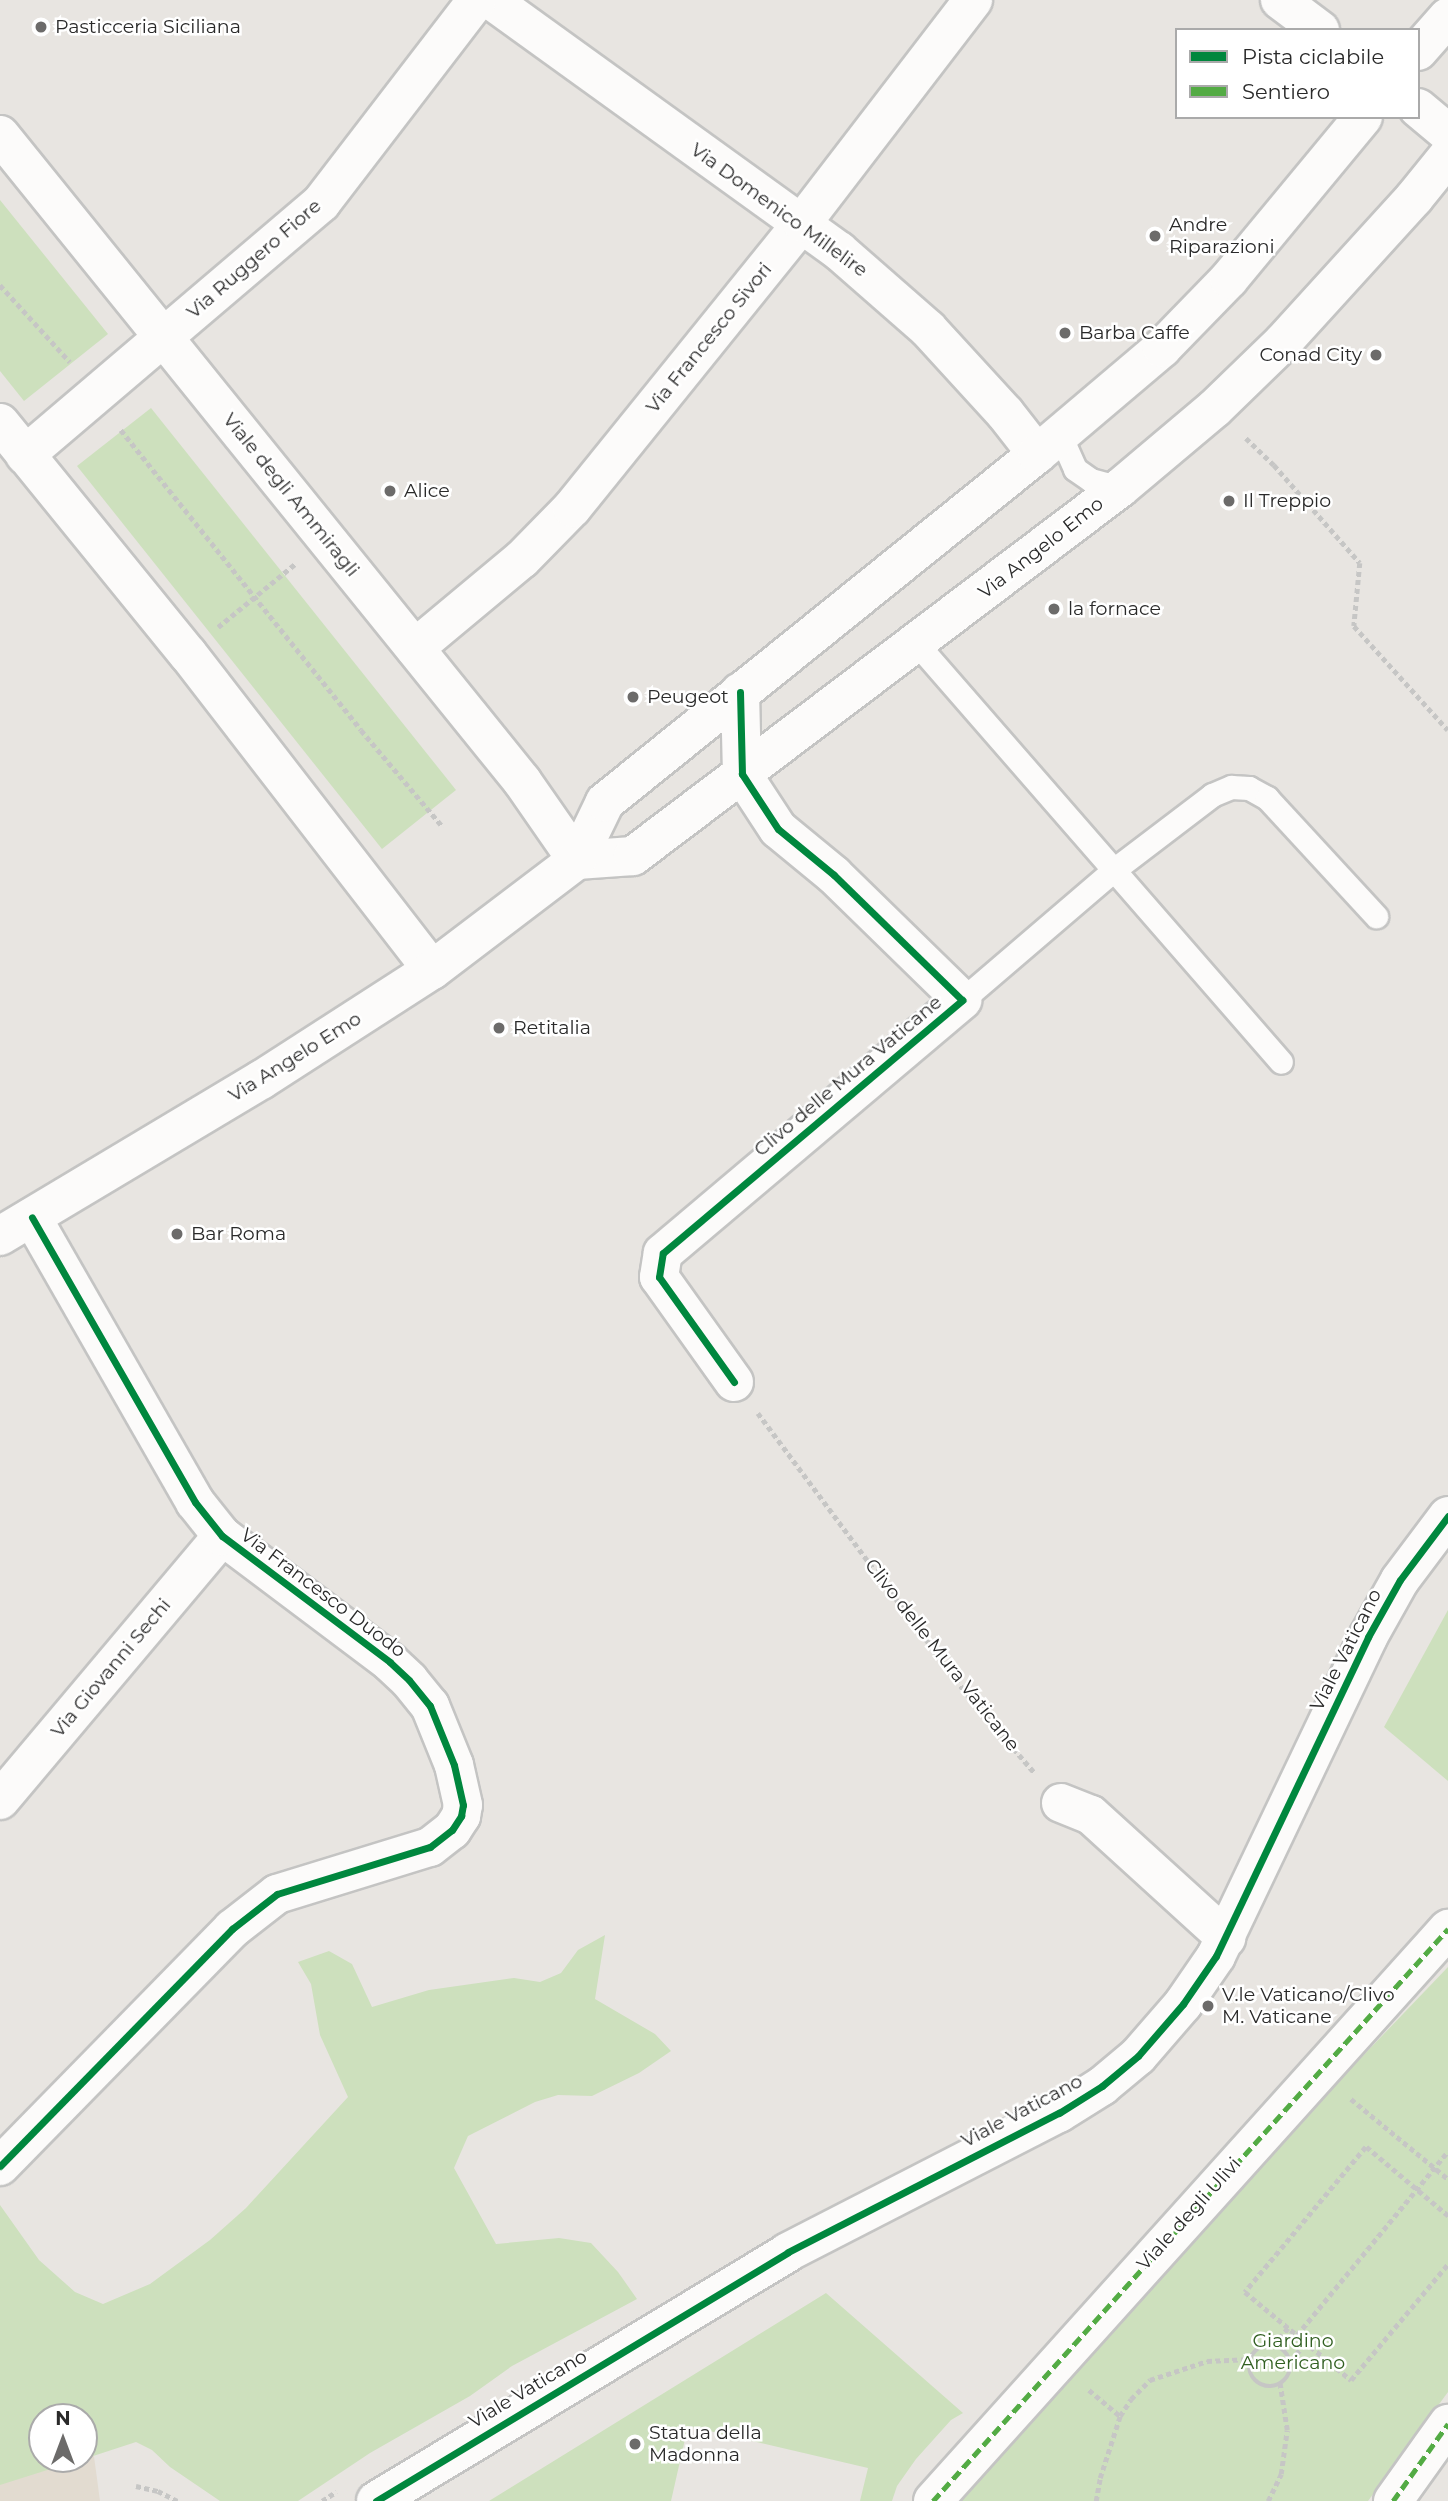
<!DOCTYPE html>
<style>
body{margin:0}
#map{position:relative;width:1448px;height:2501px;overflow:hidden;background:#e8e5e1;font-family:Montserrat,sans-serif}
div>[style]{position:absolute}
.education>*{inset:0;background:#e2dbd0}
.green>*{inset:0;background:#cde0bd}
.path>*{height:4.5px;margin-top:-2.25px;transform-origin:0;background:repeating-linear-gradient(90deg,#c6c6c5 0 5px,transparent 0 8.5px)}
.path>.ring{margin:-2.25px;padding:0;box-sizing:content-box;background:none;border:4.5px solid #c6c6c5;border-radius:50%}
.roads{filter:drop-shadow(2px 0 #c4c4c3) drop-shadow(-2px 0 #c4c4c3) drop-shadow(0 2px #c4c4c3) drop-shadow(0 -2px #c4c4c3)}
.lane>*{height:23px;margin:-11.5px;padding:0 11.5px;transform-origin:11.5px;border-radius:11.5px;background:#fcfbfa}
.street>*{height:38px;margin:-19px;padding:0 19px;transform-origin:19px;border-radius:19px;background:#fcfbfa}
.secondary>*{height:38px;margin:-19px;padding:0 19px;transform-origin:19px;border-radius:19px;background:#fcfbfa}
.quiet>*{height:5px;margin-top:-2.5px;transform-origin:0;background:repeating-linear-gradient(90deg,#53ab44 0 10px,transparent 0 15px)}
.cycleway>*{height:7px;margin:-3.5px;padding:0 3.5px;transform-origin:3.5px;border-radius:3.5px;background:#00873e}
.dots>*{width:19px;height:19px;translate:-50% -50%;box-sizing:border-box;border:4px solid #fff;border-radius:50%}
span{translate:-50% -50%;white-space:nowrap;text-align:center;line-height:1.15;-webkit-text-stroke:5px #fff;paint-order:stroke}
.poi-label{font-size:19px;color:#2a2a2a}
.left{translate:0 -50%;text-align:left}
.right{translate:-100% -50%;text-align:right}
.street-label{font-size:19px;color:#2a2a2a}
.park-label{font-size:19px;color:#326022}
.legend{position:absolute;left:1175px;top:28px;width:245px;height:91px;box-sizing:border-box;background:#fff;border:2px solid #aaa;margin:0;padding:9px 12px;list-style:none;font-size:21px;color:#2a2a2a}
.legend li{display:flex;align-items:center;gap:14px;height:35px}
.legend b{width:35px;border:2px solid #aaa}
.north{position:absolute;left:28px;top:2403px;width:70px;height:70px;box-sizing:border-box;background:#fff;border:2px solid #aaa;border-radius:50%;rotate:0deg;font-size:19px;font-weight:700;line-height:28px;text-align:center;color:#2a2a2a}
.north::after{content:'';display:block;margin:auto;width:24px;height:32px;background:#6c6b6a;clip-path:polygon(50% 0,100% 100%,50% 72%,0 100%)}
</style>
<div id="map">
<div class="education">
<div style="clip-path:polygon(91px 2434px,100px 2501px,0 2501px,0 2468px,42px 2459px,84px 2459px,84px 2437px)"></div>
</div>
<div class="green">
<div style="clip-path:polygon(0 200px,108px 334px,24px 401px,0 371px)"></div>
<div style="clip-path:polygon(151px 408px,456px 790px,382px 849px,77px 466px)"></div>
<div style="clip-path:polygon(1448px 1610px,1448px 1781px,1384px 1727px)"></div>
<div style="clip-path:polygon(605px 1935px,595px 1999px,655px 2034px,671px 2051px,639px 2073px,592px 2096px,558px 2095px,535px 2102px,468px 2136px,454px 2168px,496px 2244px,559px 2238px,591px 2243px,618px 2272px,637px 2299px,512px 2366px,470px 2396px,370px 2453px,298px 2501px,220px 2501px,170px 2467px,152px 2450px,136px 2442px,84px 2459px,84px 2417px,42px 2417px,42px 2459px,82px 2459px,0 2485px,0 2205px,39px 2260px,75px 2292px,103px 2304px,150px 2284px,210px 2240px,246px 2208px,348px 2097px,320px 2035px,311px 1984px,298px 1962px,329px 1951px,352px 1964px,372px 2007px,429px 1990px,514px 1978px,540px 1982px,561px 1973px,578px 1950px)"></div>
<div style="clip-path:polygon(1448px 1967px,1448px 2392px,1368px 2501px,961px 2501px,978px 2475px,1334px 2086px)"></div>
<div style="clip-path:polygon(826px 2293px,963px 2413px,951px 2420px,916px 2459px,897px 2486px,892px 2501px,860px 2501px,868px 2468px,688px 2426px,671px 2501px,489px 2501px)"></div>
</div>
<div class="path">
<div style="left:0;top:285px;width:104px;rotate:47.7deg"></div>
<div style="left:121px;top:430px;width:384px;rotate:51.3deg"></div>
<div style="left:361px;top:730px;width:127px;rotate:49.8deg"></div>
<div style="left:1246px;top:438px;width:39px;rotate:44deg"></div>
<div style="left:1274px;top:465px;width:130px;rotate:48.7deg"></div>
<div style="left:1360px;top:563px;width:63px;rotate:95.4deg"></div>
<div style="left:1354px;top:626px;width:140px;rotate:47.9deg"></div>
<div style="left:218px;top:627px;width:99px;rotate:-39.3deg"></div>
<div style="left:758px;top:1413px;width:354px;rotate:53.4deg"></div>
<div style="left:969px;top:1697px;width:99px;rotate:49.1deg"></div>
<div style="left:1351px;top:2099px;width:126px;rotate:39.5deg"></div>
<div style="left:1448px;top:2216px;width:107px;rotate:-139.9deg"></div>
<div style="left:1366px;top:2147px;width:189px;rotate:129.8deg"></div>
<div style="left:1245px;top:2292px;width:138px;rotate:39.7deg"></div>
<div style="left:1351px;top:2380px;width:151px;rotate:-50.1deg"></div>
<div style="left:1297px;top:2335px;width:238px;rotate:-50.6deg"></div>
<div style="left:1274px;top:2345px;width:22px;rotate:-51deg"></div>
<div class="ring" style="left:1249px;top:2345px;width:37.5px;height:37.5px"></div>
<div style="left:1291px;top:2361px;width:24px;rotate:-52deg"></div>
<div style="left:1089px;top:2390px;width:40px;rotate:40deg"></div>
<div style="left:136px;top:2486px;width:23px;rotate:13deg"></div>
<div style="left:158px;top:2491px;width:22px;rotate:27deg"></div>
<div style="left:322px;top:2501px;width:17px;rotate:-33deg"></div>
<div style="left:1096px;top:2501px;width:23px;rotate:-80deg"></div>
<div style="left:1100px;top:2478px;width:65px;rotate:-72.1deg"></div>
<div style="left:1120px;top:2416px;width:20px;rotate:-57deg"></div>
<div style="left:1131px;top:2399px;width:27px;rotate:-45deg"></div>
<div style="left:1150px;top:2380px;width:60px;rotate:-18.4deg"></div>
<div style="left:1207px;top:2361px;width:44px;rotate:-2.6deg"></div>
<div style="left:1268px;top:2501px;width:30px;rotate:-64deg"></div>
<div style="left:1281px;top:2474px;width:44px;rotate:-82.2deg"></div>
<div style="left:1287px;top:2430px;width:47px;rotate:-98.7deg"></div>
</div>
<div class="roads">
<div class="lane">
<div style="left:1060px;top:435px;width:37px;rotate:66deg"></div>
<div style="left:1075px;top:469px;width:19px;rotate:35deg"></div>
<div style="left:1091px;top:480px;width:30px;rotate:15deg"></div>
<div style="left:917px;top:644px;width:554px;rotate:48.95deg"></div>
<div style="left:962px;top:1000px;width:201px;rotate:-40.6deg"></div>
<div style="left:1115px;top:869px;width:122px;rotate:-37.3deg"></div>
<div style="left:1212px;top:795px;width:21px;rotate:-23deg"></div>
<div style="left:1231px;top:787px;width:18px;rotate:3deg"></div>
<div style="left:1249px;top:788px;width:21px;rotate:29deg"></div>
<div style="left:1267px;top:798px;width:161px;rotate:47.3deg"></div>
</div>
<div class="street">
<div style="left:491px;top:0;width:429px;rotate:35.8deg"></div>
<div style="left:839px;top:251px;width:118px;rotate:41.2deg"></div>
<div style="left:928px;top:329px;width:114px;rotate:47.5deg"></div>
<div style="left:1005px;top:413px;width:52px;rotate:52deg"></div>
<div style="left:1280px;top:0;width:50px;rotate:36.9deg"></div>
<div style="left:1418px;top:108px;width:39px;rotate:40deg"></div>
<div style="left:25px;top:455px;width:389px;rotate:-40.4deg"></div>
<div style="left:321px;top:203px;width:256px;rotate:-52.5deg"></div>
<div style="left:415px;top:648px;width:139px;rotate:-39.8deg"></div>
<div style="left:522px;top:559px;width:71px;rotate:-45.6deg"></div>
<div style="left:572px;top:508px;width:366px;rotate:-51.1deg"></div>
<div style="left:802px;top:223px;width:281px;rotate:-52.5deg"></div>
<div style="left:734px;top:1382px;width:129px;rotate:-125.5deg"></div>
<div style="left:659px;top:1277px;width:24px;rotate:-81deg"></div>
<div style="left:663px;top:1253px;width:392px;rotate:-40.2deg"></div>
<div style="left:962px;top:1000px;width:179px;rotate:-135.7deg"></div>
<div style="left:834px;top:875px;width:72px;rotate:-140.6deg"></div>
<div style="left:778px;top:829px;width:66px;rotate:-123.2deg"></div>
<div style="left:742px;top:774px;width:82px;rotate:-91.4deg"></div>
<div style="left:0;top:1800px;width:345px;rotate:-49.9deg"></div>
<div style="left:1061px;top:1803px;width:32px;rotate:22deg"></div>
<div style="left:1091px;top:1815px;width:183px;rotate:42.3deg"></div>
<div style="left:0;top:2166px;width:332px;rotate:-45.6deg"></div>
<div style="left:232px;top:1929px;width:57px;rotate:-37.9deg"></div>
<div style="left:277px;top:1894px;width:160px;rotate:-17.1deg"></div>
<div style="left:430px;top:1847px;width:28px;rotate:-38deg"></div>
<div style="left:452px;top:1830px;width:17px;rotate:-57deg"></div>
<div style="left:461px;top:1816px;width:11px;rotate:-80deg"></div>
<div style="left:463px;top:1805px;width:41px;rotate:-102.7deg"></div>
<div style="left:454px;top:1765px;width:64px;rotate:-112.1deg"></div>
<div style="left:430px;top:1706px;width:33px;rotate:-129deg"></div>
<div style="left:409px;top:1680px;width:26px;rotate:-137deg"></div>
<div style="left:390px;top:1662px;width:210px;rotate:-143.1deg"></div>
<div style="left:222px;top:1536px;width:43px;rotate:-128.5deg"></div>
<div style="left:195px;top:1502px;width:328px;rotate:-119.8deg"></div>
<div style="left:933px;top:2501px;width:770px;rotate:-48deg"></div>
<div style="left:1393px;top:2501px;width:95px;rotate:-54.5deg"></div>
</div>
<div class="secondary">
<div style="left:1418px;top:51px;width:45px;rotate:-48.6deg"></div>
<div style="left:0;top:135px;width:831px;rotate:51.06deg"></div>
<div style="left:522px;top:781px;width:96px;rotate:55.2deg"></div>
<div style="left:0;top:423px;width:298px;rotate:50.9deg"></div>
<div style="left:188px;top:654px;width:399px;rotate:52.3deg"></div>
<div style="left:577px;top:860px;width:56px;rotate:-4.1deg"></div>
<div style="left:633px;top:856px;width:610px;rotate:-37.08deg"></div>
<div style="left:1120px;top:488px;width:124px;rotate:-40.1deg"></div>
<div style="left:1215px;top:408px;width:95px;rotate:-44.1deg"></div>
<div style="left:1283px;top:342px;width:195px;rotate:-47.7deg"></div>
<div style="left:1414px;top:198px;width:54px;rotate:-51deg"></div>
<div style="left:0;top:1236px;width:304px;rotate:-30.9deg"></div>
<div style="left:261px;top:1080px;width:203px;rotate:-32.8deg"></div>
<div style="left:432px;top:970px;width:182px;rotate:-37.2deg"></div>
<div style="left:577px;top:860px;width:64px;rotate:-64.2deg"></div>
<div style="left:605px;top:802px;width:555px;rotate:-38.85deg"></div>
<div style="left:1037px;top:454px;width:164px;rotate:-40.3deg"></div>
<div style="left:1162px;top:348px;width:96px;rotate:-45.8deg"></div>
<div style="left:1229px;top:279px;width:210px;rotate:-50.4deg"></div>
<div style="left:376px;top:2501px;width:481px;rotate:-31.1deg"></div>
<div style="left:788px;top:2252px;width:305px;rotate:-27.2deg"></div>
<div style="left:1059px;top:2113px;width:51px;rotate:-32.1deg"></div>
<div style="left:1102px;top:2086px;width:47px;rotate:-39.8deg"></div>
<div style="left:1138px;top:2056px;width:69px;rotate:-49.1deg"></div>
<div style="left:1183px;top:2004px;width:58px;rotate:-55.5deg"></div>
<div style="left:1216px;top:1956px;width:353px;rotate:-64.5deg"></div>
<div style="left:1368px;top:1637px;width:65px;rotate:-60.7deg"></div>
<div style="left:1400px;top:1580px;width:80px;rotate:-53.1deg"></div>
</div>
</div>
<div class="quiet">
<div style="left:933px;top:2501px;width:770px;rotate:-48deg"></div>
<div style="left:1393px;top:2501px;width:95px;rotate:-54.5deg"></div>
</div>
<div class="cycleway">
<div style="left:734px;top:1382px;width:129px;rotate:-125.5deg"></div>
<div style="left:659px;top:1277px;width:24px;rotate:-81deg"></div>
<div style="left:663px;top:1253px;width:392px;rotate:-40.2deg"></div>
<div style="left:962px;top:1000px;width:179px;rotate:-135.7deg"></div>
<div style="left:834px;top:875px;width:72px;rotate:-140.6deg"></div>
<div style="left:778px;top:829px;width:66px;rotate:-123.2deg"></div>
<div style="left:742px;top:774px;width:82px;rotate:-91.4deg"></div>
<div style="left:0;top:2166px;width:332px;rotate:-45.6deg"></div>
<div style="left:232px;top:1929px;width:57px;rotate:-37.9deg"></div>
<div style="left:277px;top:1894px;width:160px;rotate:-17.1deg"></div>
<div style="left:430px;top:1847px;width:28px;rotate:-38deg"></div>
<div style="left:452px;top:1830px;width:17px;rotate:-57deg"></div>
<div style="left:461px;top:1816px;width:11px;rotate:-80deg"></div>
<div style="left:463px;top:1805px;width:41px;rotate:-102.7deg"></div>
<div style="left:454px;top:1765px;width:64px;rotate:-112.1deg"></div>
<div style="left:430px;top:1706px;width:33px;rotate:-129deg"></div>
<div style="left:409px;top:1680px;width:26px;rotate:-137deg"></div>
<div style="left:390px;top:1662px;width:210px;rotate:-143.1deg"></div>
<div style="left:222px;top:1536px;width:43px;rotate:-128.5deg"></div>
<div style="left:195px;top:1502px;width:328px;rotate:-119.8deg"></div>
<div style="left:376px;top:2501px;width:481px;rotate:-31.1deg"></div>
<div style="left:788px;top:2252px;width:305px;rotate:-27.2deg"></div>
<div style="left:1059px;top:2113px;width:51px;rotate:-32.1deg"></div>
<div style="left:1102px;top:2086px;width:47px;rotate:-39.8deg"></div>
<div style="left:1138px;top:2056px;width:69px;rotate:-49.1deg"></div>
<div style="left:1183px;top:2004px;width:58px;rotate:-55.5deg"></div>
<div style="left:1216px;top:1956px;width:353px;rotate:-64.5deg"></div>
<div style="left:1368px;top:1637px;width:65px;rotate:-60.7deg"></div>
<div style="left:1400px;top:1580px;width:80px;rotate:-53.1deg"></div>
</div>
<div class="dots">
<div style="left:41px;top:27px;background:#6c6b6a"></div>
<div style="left:1155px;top:236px;background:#6c6b6a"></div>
<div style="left:1065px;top:333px;background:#6c6b6a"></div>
<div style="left:1376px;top:355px;background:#6c6b6a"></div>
<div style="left:390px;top:491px;background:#6c6b6a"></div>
<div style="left:1229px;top:501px;background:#6c6b6a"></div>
<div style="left:1054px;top:609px;background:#6c6b6a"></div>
<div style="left:633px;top:697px;background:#6c6b6a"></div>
<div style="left:499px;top:1028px;background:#6c6b6a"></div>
<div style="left:177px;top:1234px;background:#6c6b6a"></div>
<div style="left:1208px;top:2006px;background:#6c6b6a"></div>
<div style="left:635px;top:2444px;background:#6c6b6a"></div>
</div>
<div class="poi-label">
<span class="left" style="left:55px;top:27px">Pasticceria Siciliana</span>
<span class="left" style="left:1169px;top:236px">Andre<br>Riparazioni</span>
<span class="left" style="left:1079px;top:333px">Barba Caffe</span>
<span class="right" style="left:1362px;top:355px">Conad City</span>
<span class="left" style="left:404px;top:491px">Alice</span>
<span class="left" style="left:1243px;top:501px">Il Treppio</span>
<span class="left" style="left:1068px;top:609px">la fornace</span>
<span class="left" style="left:647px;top:697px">Peugeot</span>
<span class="left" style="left:513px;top:1028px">Retitalia</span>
<span class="left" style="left:191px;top:1234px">Bar Roma</span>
<span class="left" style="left:1222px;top:2006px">V.le Vaticano/Clivo<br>M. Vaticane</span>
<span class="left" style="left:649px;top:2444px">Statua della<br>Madonna</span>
</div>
<div class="street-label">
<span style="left:779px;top:210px;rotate:36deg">Via Domenico Millelire</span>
<span style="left:254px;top:259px;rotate:-41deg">Via Ruggero Fiore</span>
<span style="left:709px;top:338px;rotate:-51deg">Via Francesco Sivori</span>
<span style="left:291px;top:495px;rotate:51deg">Viale degli Ammiragli</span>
<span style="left:1041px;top:548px;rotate:-38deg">Via Angelo Emo</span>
<span style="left:295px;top:1057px;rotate:-32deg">Via Angelo Emo</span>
<span style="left:848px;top:1076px;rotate:-40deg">Clivo delle Mura Vaticane</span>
<span style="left:323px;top:1593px;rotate:37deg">Via Francesco Duodo</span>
<span style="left:1346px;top:1650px;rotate:-63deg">Viale Vaticano</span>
<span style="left:942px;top:1655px;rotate:52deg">Clivo delle Mura Vaticane</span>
<span style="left:111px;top:1668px;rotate:-50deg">Via Giovanni Sechi</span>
<span style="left:1022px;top:2111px;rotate:-28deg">Viale Vaticano</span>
<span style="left:1189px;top:2214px;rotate:-48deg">Viale degli Ulivi</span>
<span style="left:528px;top:2389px;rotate:-31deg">Viale Vaticano</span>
</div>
<div class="park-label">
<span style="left:1293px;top:2352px">Giardino<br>Americano</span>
</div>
<ul class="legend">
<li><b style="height:9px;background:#00873e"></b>Pista ciclabile</li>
<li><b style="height:9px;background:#53ab44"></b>Sentiero</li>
</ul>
<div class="north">N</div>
</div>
